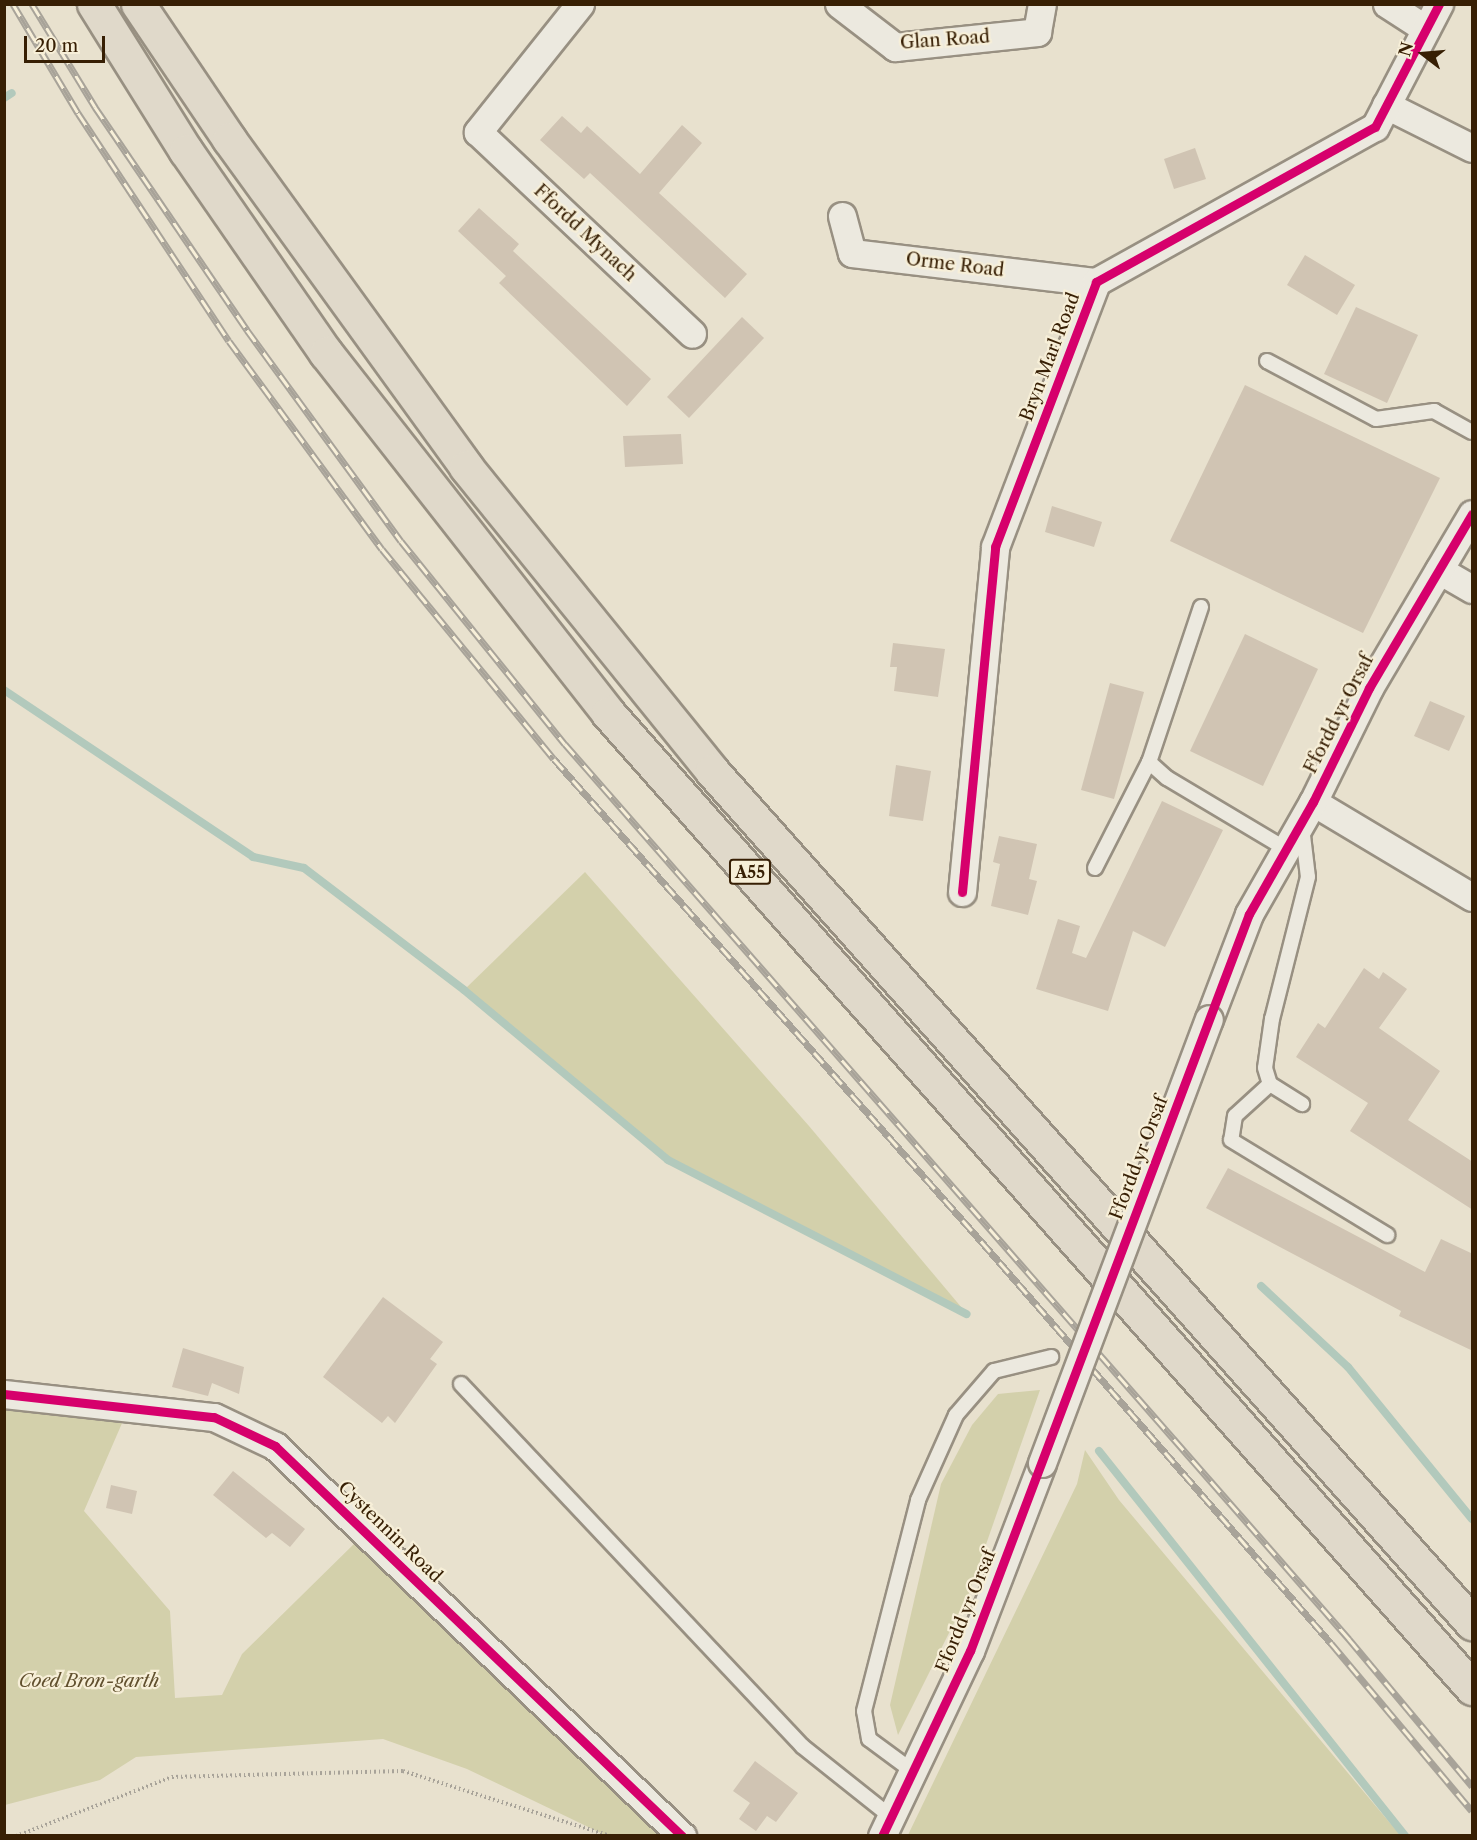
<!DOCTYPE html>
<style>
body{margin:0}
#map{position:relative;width:1477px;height:1840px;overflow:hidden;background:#e8e1ce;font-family:"Libre Caslon Text",serif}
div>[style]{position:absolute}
.green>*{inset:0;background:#d3d0ab}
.stream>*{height:8px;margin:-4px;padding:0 4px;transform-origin:4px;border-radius:4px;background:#b2c9bc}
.building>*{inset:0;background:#d0c4b3}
.path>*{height:4px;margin-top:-2px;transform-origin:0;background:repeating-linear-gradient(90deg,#a8a399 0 1.5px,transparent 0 4.5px)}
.roads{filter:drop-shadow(2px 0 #989082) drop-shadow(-2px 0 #989082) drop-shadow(0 2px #989082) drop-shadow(0 -2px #989082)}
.service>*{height:14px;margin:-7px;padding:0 7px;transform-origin:7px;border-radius:7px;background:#ece9df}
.minor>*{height:27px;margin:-13.5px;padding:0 13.5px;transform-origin:13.5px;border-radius:13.5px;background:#ece9df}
.trunk>*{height:33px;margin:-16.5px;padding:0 16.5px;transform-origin:16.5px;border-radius:16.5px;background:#e0d9ca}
.rail>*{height:7px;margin-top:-3.5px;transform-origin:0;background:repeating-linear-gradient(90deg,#f7efd8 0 14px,#a8a399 0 28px);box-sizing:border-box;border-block:2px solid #a8a399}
.bridges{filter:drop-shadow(2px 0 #989082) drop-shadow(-2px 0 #989082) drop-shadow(0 2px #989082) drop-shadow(0 -2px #989082)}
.minor-bridge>*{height:27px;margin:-13.5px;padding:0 13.5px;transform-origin:13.5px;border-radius:13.5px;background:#ece9df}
.cycleway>*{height:9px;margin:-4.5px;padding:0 4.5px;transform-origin:4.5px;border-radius:4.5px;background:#d6006c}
span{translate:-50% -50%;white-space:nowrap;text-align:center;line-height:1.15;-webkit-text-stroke:4.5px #f7efd8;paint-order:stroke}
.shield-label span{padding:2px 4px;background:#f7efd8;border:2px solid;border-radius:4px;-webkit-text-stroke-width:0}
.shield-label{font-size:16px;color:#371f04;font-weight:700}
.street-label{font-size:18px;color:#371f04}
.park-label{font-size:18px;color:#61502e;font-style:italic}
.frame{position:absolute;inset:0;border:6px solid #371f04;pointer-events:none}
.north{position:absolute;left:1393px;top:24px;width:60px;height:60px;-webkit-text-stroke:4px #f7efd8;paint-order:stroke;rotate:286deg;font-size:16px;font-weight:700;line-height:24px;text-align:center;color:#371f04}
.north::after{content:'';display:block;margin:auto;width:21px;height:27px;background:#371f04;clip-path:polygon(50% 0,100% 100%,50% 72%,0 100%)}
.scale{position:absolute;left:24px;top:36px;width:81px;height:27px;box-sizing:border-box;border:3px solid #371f04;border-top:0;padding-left:8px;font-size:18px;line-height:21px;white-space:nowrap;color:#371f04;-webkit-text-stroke:4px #f7efd8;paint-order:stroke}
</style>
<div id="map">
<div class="green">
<div style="clip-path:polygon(585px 872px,809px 1126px,967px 1314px,668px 1160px,464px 990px)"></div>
<div style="clip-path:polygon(1040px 1390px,969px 1593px,898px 1735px,890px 1705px,941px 1484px,972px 1425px,998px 1394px)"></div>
<div style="clip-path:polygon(5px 1401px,126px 1414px,84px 1511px,170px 1611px,175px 1698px,222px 1695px,242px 1654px,358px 1540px,666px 1835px,605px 1835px,467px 1769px,383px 1739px,136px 1757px,100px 1780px,5px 1805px)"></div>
<div style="clip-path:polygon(1085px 1450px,1119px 1500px,1400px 1835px,908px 1835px,1077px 1484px)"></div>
</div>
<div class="stream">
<div style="left:4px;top:98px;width:9px;rotate:-32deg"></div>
<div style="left:4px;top:690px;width:300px;rotate:33.8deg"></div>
<div style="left:253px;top:857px;width:52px;rotate:12.2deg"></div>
<div style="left:304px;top:868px;width:201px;rotate:37.3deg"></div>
<div style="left:464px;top:990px;width:266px;rotate:39.8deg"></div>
<div style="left:668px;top:1160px;width:336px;rotate:27.3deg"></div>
<div style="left:1261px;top:1286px;width:119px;rotate:43deg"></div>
<div style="left:1348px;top:1367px;width:196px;rotate:50.8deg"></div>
<div style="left:1099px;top:1451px;width:492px;rotate:51.5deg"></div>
</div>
<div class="building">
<div style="clip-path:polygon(562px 116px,581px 133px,587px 126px,640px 174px,682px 125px,702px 143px,659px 193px,747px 274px,725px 298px,590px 173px,584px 179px,540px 140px)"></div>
<div style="clip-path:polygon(1195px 148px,1206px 179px,1174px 189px,1164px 159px)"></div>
<div style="clip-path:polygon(479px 208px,519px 244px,513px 251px,651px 379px,627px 406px,499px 283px,506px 276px,458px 231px)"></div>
<div style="clip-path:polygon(1305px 255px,1355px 285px,1337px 315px,1287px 285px)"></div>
<div style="clip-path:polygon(1356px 307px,1418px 335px,1387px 403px,1324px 374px)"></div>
<div style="clip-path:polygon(742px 317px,764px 338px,689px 418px,667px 397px)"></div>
<div style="clip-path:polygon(1245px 385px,1440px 478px,1363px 633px,1170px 541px)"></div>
<div style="clip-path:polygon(681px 434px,683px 464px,625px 467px,623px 436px)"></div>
<div style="clip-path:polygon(1052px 506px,1102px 522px,1094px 547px,1045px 532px)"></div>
<div style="clip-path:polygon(1245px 634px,1318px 669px,1263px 786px,1190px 751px)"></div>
<div style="clip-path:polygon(893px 643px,945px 649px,938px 697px,894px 691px,897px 667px,890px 667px)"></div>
<div style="clip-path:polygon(1110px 683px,1144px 692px,1114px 799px,1081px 790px)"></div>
<div style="clip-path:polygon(1430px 701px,1465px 716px,1449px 751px,1414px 736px)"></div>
<div style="clip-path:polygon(896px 765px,931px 771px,923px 821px,889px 816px)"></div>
<div style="clip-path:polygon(1162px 801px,1223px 830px,1165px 947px,1133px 931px,1108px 1011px,1036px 989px,1058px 919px,1080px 926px,1072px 953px,1086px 958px)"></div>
<div style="clip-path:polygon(999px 836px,1037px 844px,1029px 879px,1037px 881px,1028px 915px,991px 906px,1000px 864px,993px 862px)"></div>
<div style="clip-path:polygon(1364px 968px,1379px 979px,1383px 972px,1407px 989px,1379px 1028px,1440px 1071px,1408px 1120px,1473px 1162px,1473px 1210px,1350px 1131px,1368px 1103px,1296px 1057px,1318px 1023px,1325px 1028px)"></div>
<div style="clip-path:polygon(1228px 1168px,1425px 1272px,1441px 1239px,1473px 1254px,1473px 1351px,1399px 1316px,1401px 1311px,1206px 1208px)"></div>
<div style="clip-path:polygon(383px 1297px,443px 1342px,430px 1359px,437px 1364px,395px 1423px,388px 1416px,382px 1423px,323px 1377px)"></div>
<div style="clip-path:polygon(183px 1348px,244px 1367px,239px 1394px,212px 1383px,208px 1396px,172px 1387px)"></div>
<div style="clip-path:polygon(233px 1471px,305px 1529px,290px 1547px,272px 1533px,266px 1538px,213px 1495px)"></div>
<div style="clip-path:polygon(111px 1485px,137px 1491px,132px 1514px,106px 1508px)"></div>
<div style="clip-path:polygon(755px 1761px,798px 1793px,776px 1822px,767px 1816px,756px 1831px,739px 1819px,750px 1803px,733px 1791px)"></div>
</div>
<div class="path">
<div style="left:16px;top:1836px;width:167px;rotate:-20.7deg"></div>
<div style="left:172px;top:1777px;width:231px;rotate:-1.5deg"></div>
<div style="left:403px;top:1771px;width:217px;rotate:17.4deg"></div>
</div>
<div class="roads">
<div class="service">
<div style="left:1267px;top:361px;width:123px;rotate:28deg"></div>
<div style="left:1376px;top:419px;width:59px;rotate:-7.9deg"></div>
<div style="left:1434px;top:411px;width:43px;rotate:28.9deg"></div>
<div style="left:1201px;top:607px;width:163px;rotate:108.5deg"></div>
<div style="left:1149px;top:762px;width:24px;rotate:42deg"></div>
<div style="left:1167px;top:778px;width:139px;rotate:30.8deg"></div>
<div style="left:1302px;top:827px;width:50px;rotate:83.2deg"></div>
<div style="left:1308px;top:877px;width:146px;rotate:104.2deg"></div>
<div style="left:1272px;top:1019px;width:49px;rotate:98.1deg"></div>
<div style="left:1265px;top:1068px;width:17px;rotate:73deg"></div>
<div style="left:1270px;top:1084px;width:38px;rotate:32deg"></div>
<div style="left:1095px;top:868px;width:119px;rotate:-63deg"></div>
<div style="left:1270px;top:1084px;width:47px;rotate:137.6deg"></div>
<div style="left:1235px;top:1116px;width:24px;rotate:99deg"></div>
<div style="left:1231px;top:1140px;width:183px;rotate:31.3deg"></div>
<div style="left:461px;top:1384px;width:497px;rotate:46.7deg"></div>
<div style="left:802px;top:1746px;width:112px;rotate:38.5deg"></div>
<div style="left:911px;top:1770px;width:52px;rotate:-143.6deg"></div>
<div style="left:869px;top:1739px;width:28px;rotate:-100deg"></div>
<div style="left:864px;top:1711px;width:218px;rotate:-75.6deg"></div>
<div style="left:918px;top:1500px;width:93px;rotate:-65.9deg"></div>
<div style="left:956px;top:1415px;width:58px;rotate:-49.2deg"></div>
<div style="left:994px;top:1371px;width:59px;rotate:-13.8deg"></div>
</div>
<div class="minor">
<div style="left:580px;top:4px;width:164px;rotate:128.6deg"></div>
<div style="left:478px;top:132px;width:294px;rotate:43.3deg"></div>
<div style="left:839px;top:4px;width:71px;rotate:37.5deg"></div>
<div style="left:895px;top:47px;width:143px;rotate:-6deg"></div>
<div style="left:1037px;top:32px;width:28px;rotate:-80deg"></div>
<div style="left:1387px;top:4px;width:46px;rotate:32.7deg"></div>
<div style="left:1386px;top:105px;width:96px;rotate:26.6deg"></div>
<div style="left:842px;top:216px;width:38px;rotate:75deg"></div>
<div style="left:852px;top:253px;width:246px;rotate:6.8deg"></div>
<div style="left:1439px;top:570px;width:38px;rotate:30deg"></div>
<div style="left:1313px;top:802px;width:185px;rotate:30.9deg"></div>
<div style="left:962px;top:892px;width:347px;rotate:-84.5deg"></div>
<div style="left:995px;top:547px;width:284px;rotate:-69.1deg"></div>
<div style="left:1096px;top:282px;width:319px;rotate:-29.1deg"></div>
<div style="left:1375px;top:127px;width:139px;rotate:-62.5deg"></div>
<div style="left:1209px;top:1019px;width:112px;rotate:-69.1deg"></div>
<div style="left:1249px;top:914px;width:129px;rotate:-60.3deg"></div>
<div style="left:1313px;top:802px;width:127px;rotate:-63.8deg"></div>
<div style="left:1369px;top:688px;width:202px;rotate:-59.4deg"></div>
<div style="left:4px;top:1394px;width:211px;rotate:6.3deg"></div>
<div style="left:214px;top:1417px;width:68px;rotate:25.4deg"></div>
<div style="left:275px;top:1446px;width:564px;rotate:43.78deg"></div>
<div style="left:882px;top:1836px;width:205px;rotate:-64.6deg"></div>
<div style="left:970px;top:1651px;width:201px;rotate:-69deg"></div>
</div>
<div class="trunk">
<div style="left:94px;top:4px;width:173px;rotate:58deg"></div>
<div style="left:186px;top:151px;width:246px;rotate:55.3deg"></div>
<div style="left:326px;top:353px;width:457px;rotate:51.9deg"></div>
<div style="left:608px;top:713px;width:1303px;rotate:48.45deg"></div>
<div style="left:138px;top:4px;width:163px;rotate:56deg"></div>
<div style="left:229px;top:139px;width:405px;rotate:54.1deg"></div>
<div style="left:466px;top:467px;width:391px;rotate:51deg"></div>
<div style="left:712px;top:771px;width:1142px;rotate:48.27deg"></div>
</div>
</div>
<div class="rail">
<div style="left:13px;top:4px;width:127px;rotate:59.2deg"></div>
<div style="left:78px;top:113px;width:273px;rotate:56.5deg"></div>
<div style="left:229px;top:341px;width:258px;rotate:53.7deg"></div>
<div style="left:382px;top:549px;width:271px;rotate:50.7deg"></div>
<div style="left:554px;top:759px;width:644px;rotate:48.46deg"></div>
<div style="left:981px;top:1241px;width:533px;rotate:48.96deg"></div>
<div style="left:1331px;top:1643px;width:219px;rotate:50deg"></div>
<div style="left:32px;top:4px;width:121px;rotate:58.5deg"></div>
<div style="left:95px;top:107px;width:270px;rotate:55.7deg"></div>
<div style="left:247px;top:330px;width:261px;rotate:53.9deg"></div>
<div style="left:401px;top:541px;width:261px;rotate:51.1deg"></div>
<div style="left:565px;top:744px;width:1190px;rotate:48.78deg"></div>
<div style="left:1349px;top:1639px;width:192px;rotate:50.1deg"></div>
</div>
<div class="bridges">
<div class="minor-bridge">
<div style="left:1042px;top:1463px;width:474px;rotate:-69.4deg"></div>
</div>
</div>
<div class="cycleway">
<div style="left:962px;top:892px;width:347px;rotate:-84.5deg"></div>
<div style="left:995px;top:547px;width:284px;rotate:-69.1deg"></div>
<div style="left:1096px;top:282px;width:319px;rotate:-29.1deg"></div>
<div style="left:1375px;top:127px;width:139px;rotate:-62.5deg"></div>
<div style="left:4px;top:1394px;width:211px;rotate:6.3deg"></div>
<div style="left:214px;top:1417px;width:68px;rotate:25.4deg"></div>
<div style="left:275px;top:1446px;width:564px;rotate:43.78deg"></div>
<div style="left:882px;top:1836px;width:205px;rotate:-64.6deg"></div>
<div style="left:970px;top:1651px;width:788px;rotate:-69.27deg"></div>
<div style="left:1249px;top:914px;width:129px;rotate:-60.3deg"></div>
<div style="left:1313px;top:802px;width:127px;rotate:-63.8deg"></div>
<div style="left:1369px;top:688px;width:202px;rotate:-59.4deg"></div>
</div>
<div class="shield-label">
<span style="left:750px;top:872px">A55</span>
</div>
<div class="street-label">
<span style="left:945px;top:40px;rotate:-4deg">Glan Road</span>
<span style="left:585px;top:233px;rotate:43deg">Ffordd Mynach</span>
<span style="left:955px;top:265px;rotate:7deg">Orme Road</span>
<span style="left:1050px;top:357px;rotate:-69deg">Bryn Marl Road</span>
<span style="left:1339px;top:714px;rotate:-63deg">Ffordd yr Orsaf</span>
<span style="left:1139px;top:1158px;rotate:-69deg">Ffordd yr Orsaf</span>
<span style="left:390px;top:1532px;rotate:44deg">Cystennin Road</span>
<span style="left:966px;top:1611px;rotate:-68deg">Ffordd yr Orsaf</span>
</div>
<div class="park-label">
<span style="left:89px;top:1681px">Coed Bron-garth</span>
</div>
<div class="frame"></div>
<div class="north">N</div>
<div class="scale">20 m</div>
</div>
